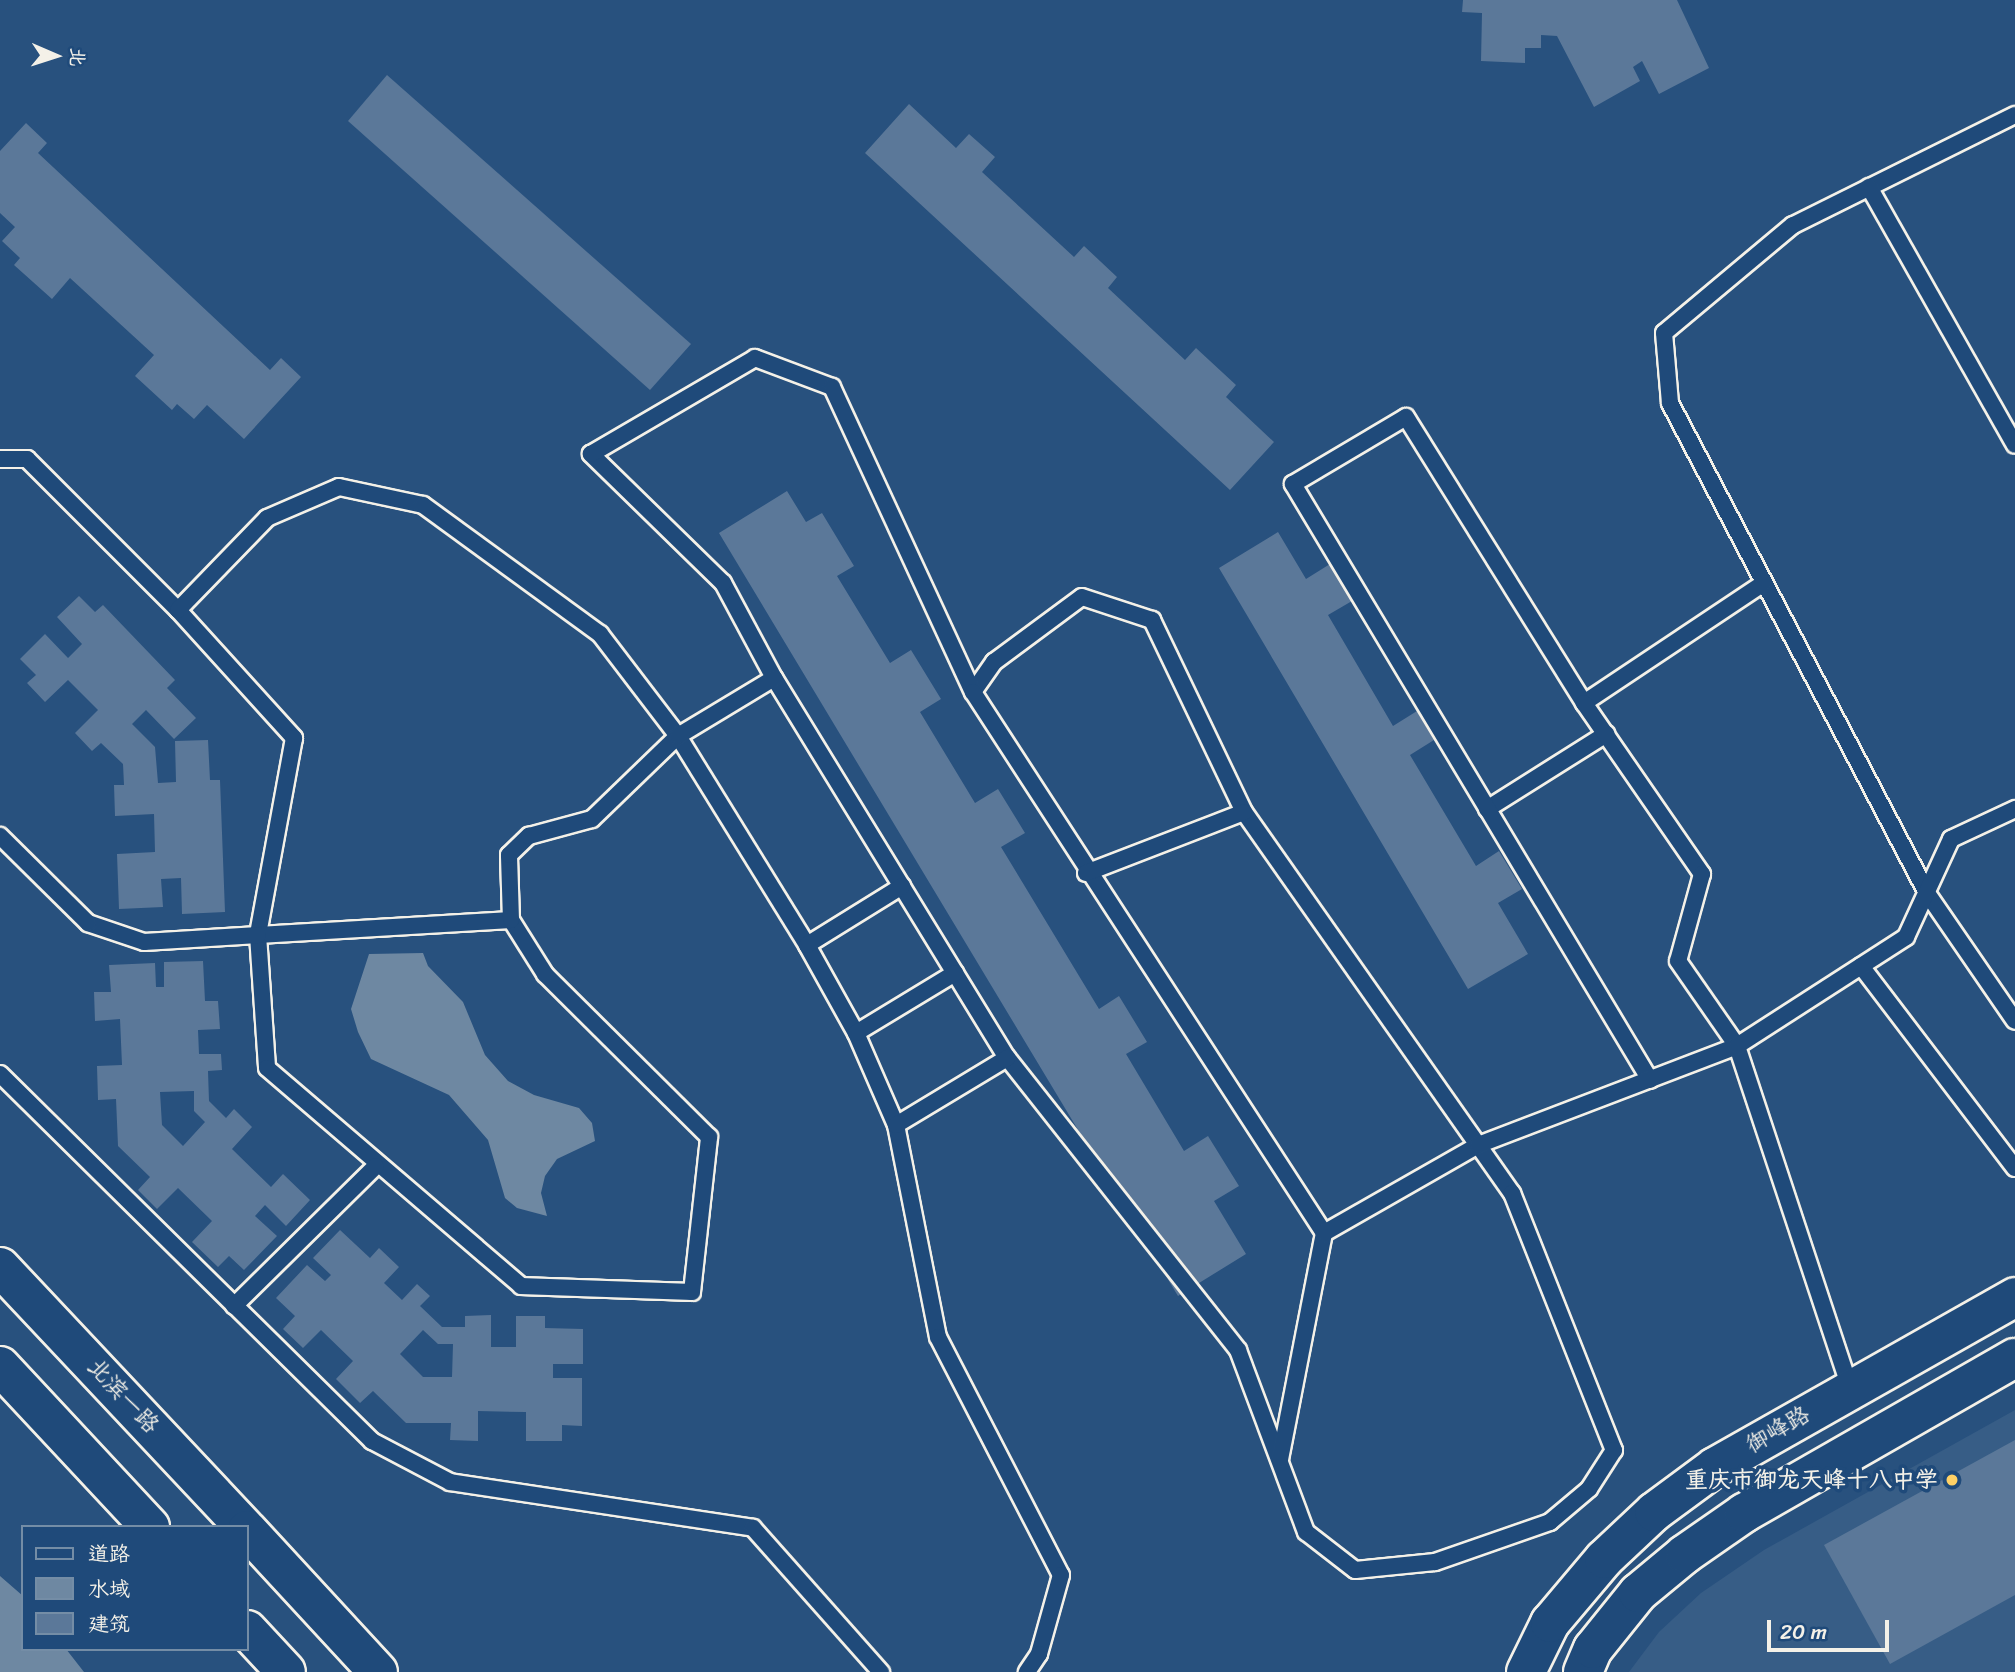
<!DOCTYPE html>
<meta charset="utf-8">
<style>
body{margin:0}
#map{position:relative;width:2015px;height:1672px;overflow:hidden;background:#28517e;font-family:Sriracha,"LXGW WenKai TC",sans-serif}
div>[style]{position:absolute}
.built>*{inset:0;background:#375d86}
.water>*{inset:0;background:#6e88a2}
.building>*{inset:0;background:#5b7899}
.roads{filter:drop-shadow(2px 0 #f4f1e8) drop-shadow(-2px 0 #f4f1e8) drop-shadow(0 2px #f4f1e8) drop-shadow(0 -2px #f4f1e8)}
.lane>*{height:16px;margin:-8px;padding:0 8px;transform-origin:8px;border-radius:8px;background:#1f4a7a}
.secondary>*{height:38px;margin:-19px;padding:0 19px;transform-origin:19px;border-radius:19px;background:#1f4a7a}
.primary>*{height:38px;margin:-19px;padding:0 19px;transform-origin:19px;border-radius:19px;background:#1f4a7a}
.dots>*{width:19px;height:19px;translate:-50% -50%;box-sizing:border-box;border:4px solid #1f4a7a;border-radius:50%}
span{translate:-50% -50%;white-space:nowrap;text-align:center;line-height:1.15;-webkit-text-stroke:7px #1f4a7a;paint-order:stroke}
.street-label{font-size:23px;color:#f4f1e8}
.poi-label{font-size:23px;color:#f4f1e8;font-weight:700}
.right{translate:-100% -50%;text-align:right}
.legend{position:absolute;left:21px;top:1525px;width:228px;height:126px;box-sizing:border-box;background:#1f4a7a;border:2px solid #748da6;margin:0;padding:9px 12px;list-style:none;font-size:21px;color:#f4f1e8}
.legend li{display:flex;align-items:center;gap:14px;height:35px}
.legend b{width:35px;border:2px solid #748da6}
.north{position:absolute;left:21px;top:21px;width:70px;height:70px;-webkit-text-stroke:5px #1f4a7a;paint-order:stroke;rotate:93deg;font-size:19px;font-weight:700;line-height:28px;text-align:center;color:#f4f1e8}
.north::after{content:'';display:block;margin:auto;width:24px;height:32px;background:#f4f1e8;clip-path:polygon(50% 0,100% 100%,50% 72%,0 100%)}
.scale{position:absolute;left:1767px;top:1620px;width:122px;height:32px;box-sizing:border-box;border:4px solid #f4f1e8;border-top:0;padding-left:9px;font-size:21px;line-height:24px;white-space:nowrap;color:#f4f1e8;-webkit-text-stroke:5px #1f4a7a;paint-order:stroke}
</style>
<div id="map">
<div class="built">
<div style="clip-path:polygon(2015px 1410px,2015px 1672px,1629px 1672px,1659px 1632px,1701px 1593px,1764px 1550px)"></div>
</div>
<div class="water">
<div style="clip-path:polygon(423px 953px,428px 966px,463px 1002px,485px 1055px,508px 1081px,534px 1095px,579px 1108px,592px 1123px,595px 1141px,557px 1159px,545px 1176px,541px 1193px,547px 1216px,517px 1208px,505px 1198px,488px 1140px,449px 1095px,371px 1059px,358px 1032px,351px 1009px,369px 954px)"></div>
<div style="clip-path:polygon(0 1576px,23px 1596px,23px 1649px,66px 1649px,84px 1672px,0 1672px)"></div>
</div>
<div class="building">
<div style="clip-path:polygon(1463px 0,1677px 0,1709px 68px,1659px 94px,1642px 61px,1633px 67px,1640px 81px,1594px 107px,1557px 36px,1541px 35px,1541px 48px,1525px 48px,1525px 63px,1481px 61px,1482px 13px,1462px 12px)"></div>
<div style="clip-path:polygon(387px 75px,691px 344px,650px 390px,348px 121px)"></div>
<div style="clip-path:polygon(909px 104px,956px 148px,969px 134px,995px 157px,982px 172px,1074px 257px,1084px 246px,1117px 277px,1108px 288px,1185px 360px,1196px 348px,1236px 385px,1226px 397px,1274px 442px,1230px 490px,865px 153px)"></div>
<div style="clip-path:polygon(26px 123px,47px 143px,38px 153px,270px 370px,281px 358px,301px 377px,244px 439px,207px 405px,194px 419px,177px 404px,172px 410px,135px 376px,154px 355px,70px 278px,52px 299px,14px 265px,20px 258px,2px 241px,15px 227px,0 213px,0 151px)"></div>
<div style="clip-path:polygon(787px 491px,806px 522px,822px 513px,854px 566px,837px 576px,890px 663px,911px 650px,941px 699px,920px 712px,975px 803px,998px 789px,1025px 833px,1001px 847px,1099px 1009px,1119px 996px,1147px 1042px,1126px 1054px,1184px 1151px,1208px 1136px,1239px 1186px,1214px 1201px,1246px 1254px,1178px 1296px,719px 533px)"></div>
<div style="clip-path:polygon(1278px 532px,1306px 579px,1330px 564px,1352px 601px,1328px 615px,1393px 726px,1417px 711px,1434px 740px,1410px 755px,1476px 866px,1499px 851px,1522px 889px,1498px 903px,1528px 954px,1468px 989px,1219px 568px)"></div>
<div style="clip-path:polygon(79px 596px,95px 612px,103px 605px,175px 680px,167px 688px,196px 718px,174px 739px,146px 710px,132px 724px,155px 747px,158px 783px,176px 782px,175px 741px,208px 740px,210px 780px,220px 780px,225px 912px,182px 914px,181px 878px,161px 879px,163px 907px,119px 909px,117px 854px,155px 852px,154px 814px,115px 816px,114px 785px,124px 785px,123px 764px,101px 743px,92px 751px,75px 733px,98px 710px,68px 680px,45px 702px,27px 683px,36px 675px,20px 659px,45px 634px,68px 658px,82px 644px,57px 617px)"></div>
<div style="clip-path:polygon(evenodd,203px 961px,205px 1001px,218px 1001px,220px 1029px,198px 1030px,199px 1054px,221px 1054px,222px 1070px,208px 1071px,209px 1101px,226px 1118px,234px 1109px,252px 1127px,232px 1149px,271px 1187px,283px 1174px,310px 1200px,286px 1226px,265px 1205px,255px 1216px,277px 1236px,244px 1270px,229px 1256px,218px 1267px,192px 1242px,212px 1221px,178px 1188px,157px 1209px,138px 1190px,150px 1177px,118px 1146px,116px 1099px,98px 1100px,97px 1066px,122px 1065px,120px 1019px,95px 1021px,94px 992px,111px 992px,109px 965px,155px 963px,156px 987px,164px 987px,164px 962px,203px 961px,194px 1091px,194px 1111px,205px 1122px,183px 1146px,162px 1125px,160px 1092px,194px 1091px)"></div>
<div style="clip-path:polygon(evenodd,340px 1230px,370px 1258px,379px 1248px,399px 1267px,384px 1283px,402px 1300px,417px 1284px,430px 1296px,420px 1306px,442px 1327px,465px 1327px,465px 1316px,491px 1315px,491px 1347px,516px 1347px,516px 1316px,545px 1316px,545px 1328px,583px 1329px,583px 1364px,553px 1364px,553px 1378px,582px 1378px,582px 1426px,562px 1425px,562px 1441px,526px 1441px,526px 1412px,478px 1411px,478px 1441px,450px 1440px,451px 1423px,406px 1423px,373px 1391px,360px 1403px,336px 1379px,353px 1361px,321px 1330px,303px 1348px,283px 1329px,295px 1316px,276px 1298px,307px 1265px,325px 1281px,331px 1275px,313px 1258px,340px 1230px,423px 1330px,438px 1344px,453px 1344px,452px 1377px,423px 1377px,400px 1354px,423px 1330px)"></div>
<div style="clip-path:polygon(2015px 1440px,2015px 1595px,1890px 1664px,1824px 1545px)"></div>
</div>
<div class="roads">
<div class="lane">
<div style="left:2015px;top:115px;width:248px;rotate:153.6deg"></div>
<div style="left:1793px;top:225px;width:168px;rotate:140.1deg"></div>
<div style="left:1664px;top:333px;width:70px;rotate:85.1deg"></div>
<div style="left:1670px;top:403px;width:553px;rotate:62.32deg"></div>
<div style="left:1927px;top:893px;width:155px;rotate:55.5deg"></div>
<div style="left:1869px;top:187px;width:296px;rotate:60.5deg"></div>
<div style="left:0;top:459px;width:27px"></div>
<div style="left:27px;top:459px;width:214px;rotate:45deg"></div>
<div style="left:178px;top:610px;width:173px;rotate:47.8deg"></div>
<div style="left:294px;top:738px;width:200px;rotate:100.4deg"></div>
<div style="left:258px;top:935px;width:133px;rotate:86.1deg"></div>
<div style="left:267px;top:1068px;width:335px;rotate:40.6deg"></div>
<div style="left:521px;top:1286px;width:171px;rotate:2deg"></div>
<div style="left:692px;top:1292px;width:156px;rotate:-83.7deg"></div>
<div style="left:709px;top:1137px;width:231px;rotate:-135.2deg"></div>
<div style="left:545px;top:974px;width:64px;rotate:-122.2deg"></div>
<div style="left:511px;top:920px;width:253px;rotate:176.6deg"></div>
<div style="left:258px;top:935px;width:114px;rotate:176.5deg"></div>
<div style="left:144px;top:942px;width:59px;rotate:-161.3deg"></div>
<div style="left:88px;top:923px;width:124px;rotate:-135.3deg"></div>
<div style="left:178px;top:610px;width:128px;rotate:-45.9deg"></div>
<div style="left:267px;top:518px;width:78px;rotate:-23.3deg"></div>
<div style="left:339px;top:487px;width:86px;rotate:12.1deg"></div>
<div style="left:423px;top:505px;width:219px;rotate:36.1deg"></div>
<div style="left:600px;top:634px;width:128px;rotate:52.6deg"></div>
<div style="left:678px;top:736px;width:246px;rotate:58.3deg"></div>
<div style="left:807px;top:945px;width:101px;rotate:60.9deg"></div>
<div style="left:856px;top:1033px;width:100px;rotate:66.5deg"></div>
<div style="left:896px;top:1125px;width:216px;rotate:78.8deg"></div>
<div style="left:938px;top:1337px;width:268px;rotate:62.7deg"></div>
<div style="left:1061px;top:1575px;width:82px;rotate:105.6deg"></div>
<div style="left:1039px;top:1654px;width:22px;rotate:124deg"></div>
<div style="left:973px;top:692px;width:37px;rotate:-55deg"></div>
<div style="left:994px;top:662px;width:109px;rotate:-36.5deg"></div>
<div style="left:1082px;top:597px;width:74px;rotate:18.2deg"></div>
<div style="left:1152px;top:620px;width:213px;rotate:64.4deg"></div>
<div style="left:1244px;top:812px;width:466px;rotate:54.9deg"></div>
<div style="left:1512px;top:1193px;width:277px;rotate:68.4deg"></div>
<div style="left:1614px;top:1450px;width:46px;rotate:122.7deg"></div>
<div style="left:1589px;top:1489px;width:51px;rotate:139.8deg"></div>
<div style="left:1550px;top:1522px;width:122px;rotate:160.8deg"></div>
<div style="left:1435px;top:1562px;width:80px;rotate:174.3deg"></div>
<div style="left:1355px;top:1570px;width:62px;rotate:-142.2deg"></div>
<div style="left:1306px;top:1532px;width:194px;rotate:-110.5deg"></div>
<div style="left:1238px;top:1350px;width:372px;rotate:-128.3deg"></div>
<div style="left:1007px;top:1058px;width:446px;rotate:-121.5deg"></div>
<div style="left:774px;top:678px;width:108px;rotate:-118.2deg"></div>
<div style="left:723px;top:583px;width:185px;rotate:-135.7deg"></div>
<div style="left:591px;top:454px;width:190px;rotate:-30.3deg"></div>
<div style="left:755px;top:358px;width:82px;rotate:20.6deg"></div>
<div style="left:832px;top:387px;width:336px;rotate:65.2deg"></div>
<div style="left:973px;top:692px;width:645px;rotate:57.02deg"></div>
<div style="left:1324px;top:1233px;width:231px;rotate:101deg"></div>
<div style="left:1584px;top:703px;width:216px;rotate:-33.7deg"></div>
<div style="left:1487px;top:809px;width:141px;rotate:-32.2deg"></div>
<div style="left:1086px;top:873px;width:169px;rotate:-21.1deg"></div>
<div style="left:511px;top:920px;width:65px;rotate:-91.8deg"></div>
<div style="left:509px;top:855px;width:28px;rotate:-44deg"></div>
<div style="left:529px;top:836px;width:65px;rotate:-15.1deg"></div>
<div style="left:592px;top:819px;width:120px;rotate:-44deg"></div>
<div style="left:678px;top:736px;width:112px;rotate:-31.1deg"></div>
<div style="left:807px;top:945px;width:112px;rotate:-31.8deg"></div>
<div style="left:1861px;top:966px;width:254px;rotate:52.7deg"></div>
<div style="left:856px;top:1033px;width:116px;rotate:-31.2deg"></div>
<div style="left:0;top:1074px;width:523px;rotate:44.61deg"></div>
<div style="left:372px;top:1441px;width:88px;rotate:27.7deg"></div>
<div style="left:450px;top:1482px;width:306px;rotate:8.6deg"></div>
<div style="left:753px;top:1528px;width:193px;rotate:48.4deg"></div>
<div style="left:1650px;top:1080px;width:695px;rotate:-120.92deg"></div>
<div style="left:1293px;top:484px;width:131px;rotate:-30.7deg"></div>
<div style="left:1406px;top:417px;width:337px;rotate:58.1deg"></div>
<div style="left:1584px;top:703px;width:208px;rotate:55.4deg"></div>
<div style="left:1702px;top:874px;width:90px;rotate:105.4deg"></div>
<div style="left:1678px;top:961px;width:103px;rotate:55.2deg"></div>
<div style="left:1737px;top:1046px;width:360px;rotate:71.7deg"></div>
<div style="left:896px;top:1125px;width:130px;rotate:-31.1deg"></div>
<div style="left:1324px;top:1233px;width:177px;rotate:-29.7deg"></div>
<div style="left:1478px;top:1145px;width:277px;rotate:-20.9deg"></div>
<div style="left:1737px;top:1046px;width:201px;rotate:-32.8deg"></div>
<div style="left:1906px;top:937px;width:108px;rotate:-65.3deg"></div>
<div style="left:1951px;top:839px;width:71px;rotate:-25.1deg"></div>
<div style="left:234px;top:1306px;width:199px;rotate:-44.6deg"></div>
</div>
<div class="secondary">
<div style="left:1526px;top:1672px;width:55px;rotate:-63.9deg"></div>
<div style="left:1550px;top:1623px;width:84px;rotate:-49.8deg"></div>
<div style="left:1604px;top:1559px;width:69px;rotate:-43.2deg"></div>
<div style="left:1654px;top:1512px;width:76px;rotate:-36.4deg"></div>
<div style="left:1715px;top:1467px;width:345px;rotate:-29.5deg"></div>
<div style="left:1583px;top:1672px;width:25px;rotate:-67deg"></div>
<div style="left:1593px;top:1649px;width:72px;rotate:-51.2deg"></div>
<div style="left:1638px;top:1593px;width:61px;rotate:-39.7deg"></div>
<div style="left:1685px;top:1554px;width:72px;rotate:-34.8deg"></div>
<div style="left:1744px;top:1513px;width:312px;rotate:-29.8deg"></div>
</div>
<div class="primary">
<div style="left:0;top:1267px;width:357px;rotate:46.8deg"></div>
<div style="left:0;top:1366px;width:220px;rotate:47deg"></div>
<div style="left:247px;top:1530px;width:193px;rotate:47.3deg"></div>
<div style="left:247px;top:1630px;width:57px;rotate:47.1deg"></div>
</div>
</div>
<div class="dots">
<div style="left:1952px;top:1480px;background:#ffd166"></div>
</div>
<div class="street-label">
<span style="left:123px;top:1396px;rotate:47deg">北滨一路</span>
<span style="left:1778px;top:1430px;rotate:-30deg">御峰路</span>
</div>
<div class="poi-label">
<span class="right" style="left:1938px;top:1480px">重庆市御龙天峰十八中学</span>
</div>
<ul class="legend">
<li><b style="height:9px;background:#1f4a7a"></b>道路</li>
<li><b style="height:19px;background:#6e88a2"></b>水域</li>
<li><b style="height:19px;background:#5b7899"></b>建筑</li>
</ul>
<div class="north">北</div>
<div class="scale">20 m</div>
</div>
